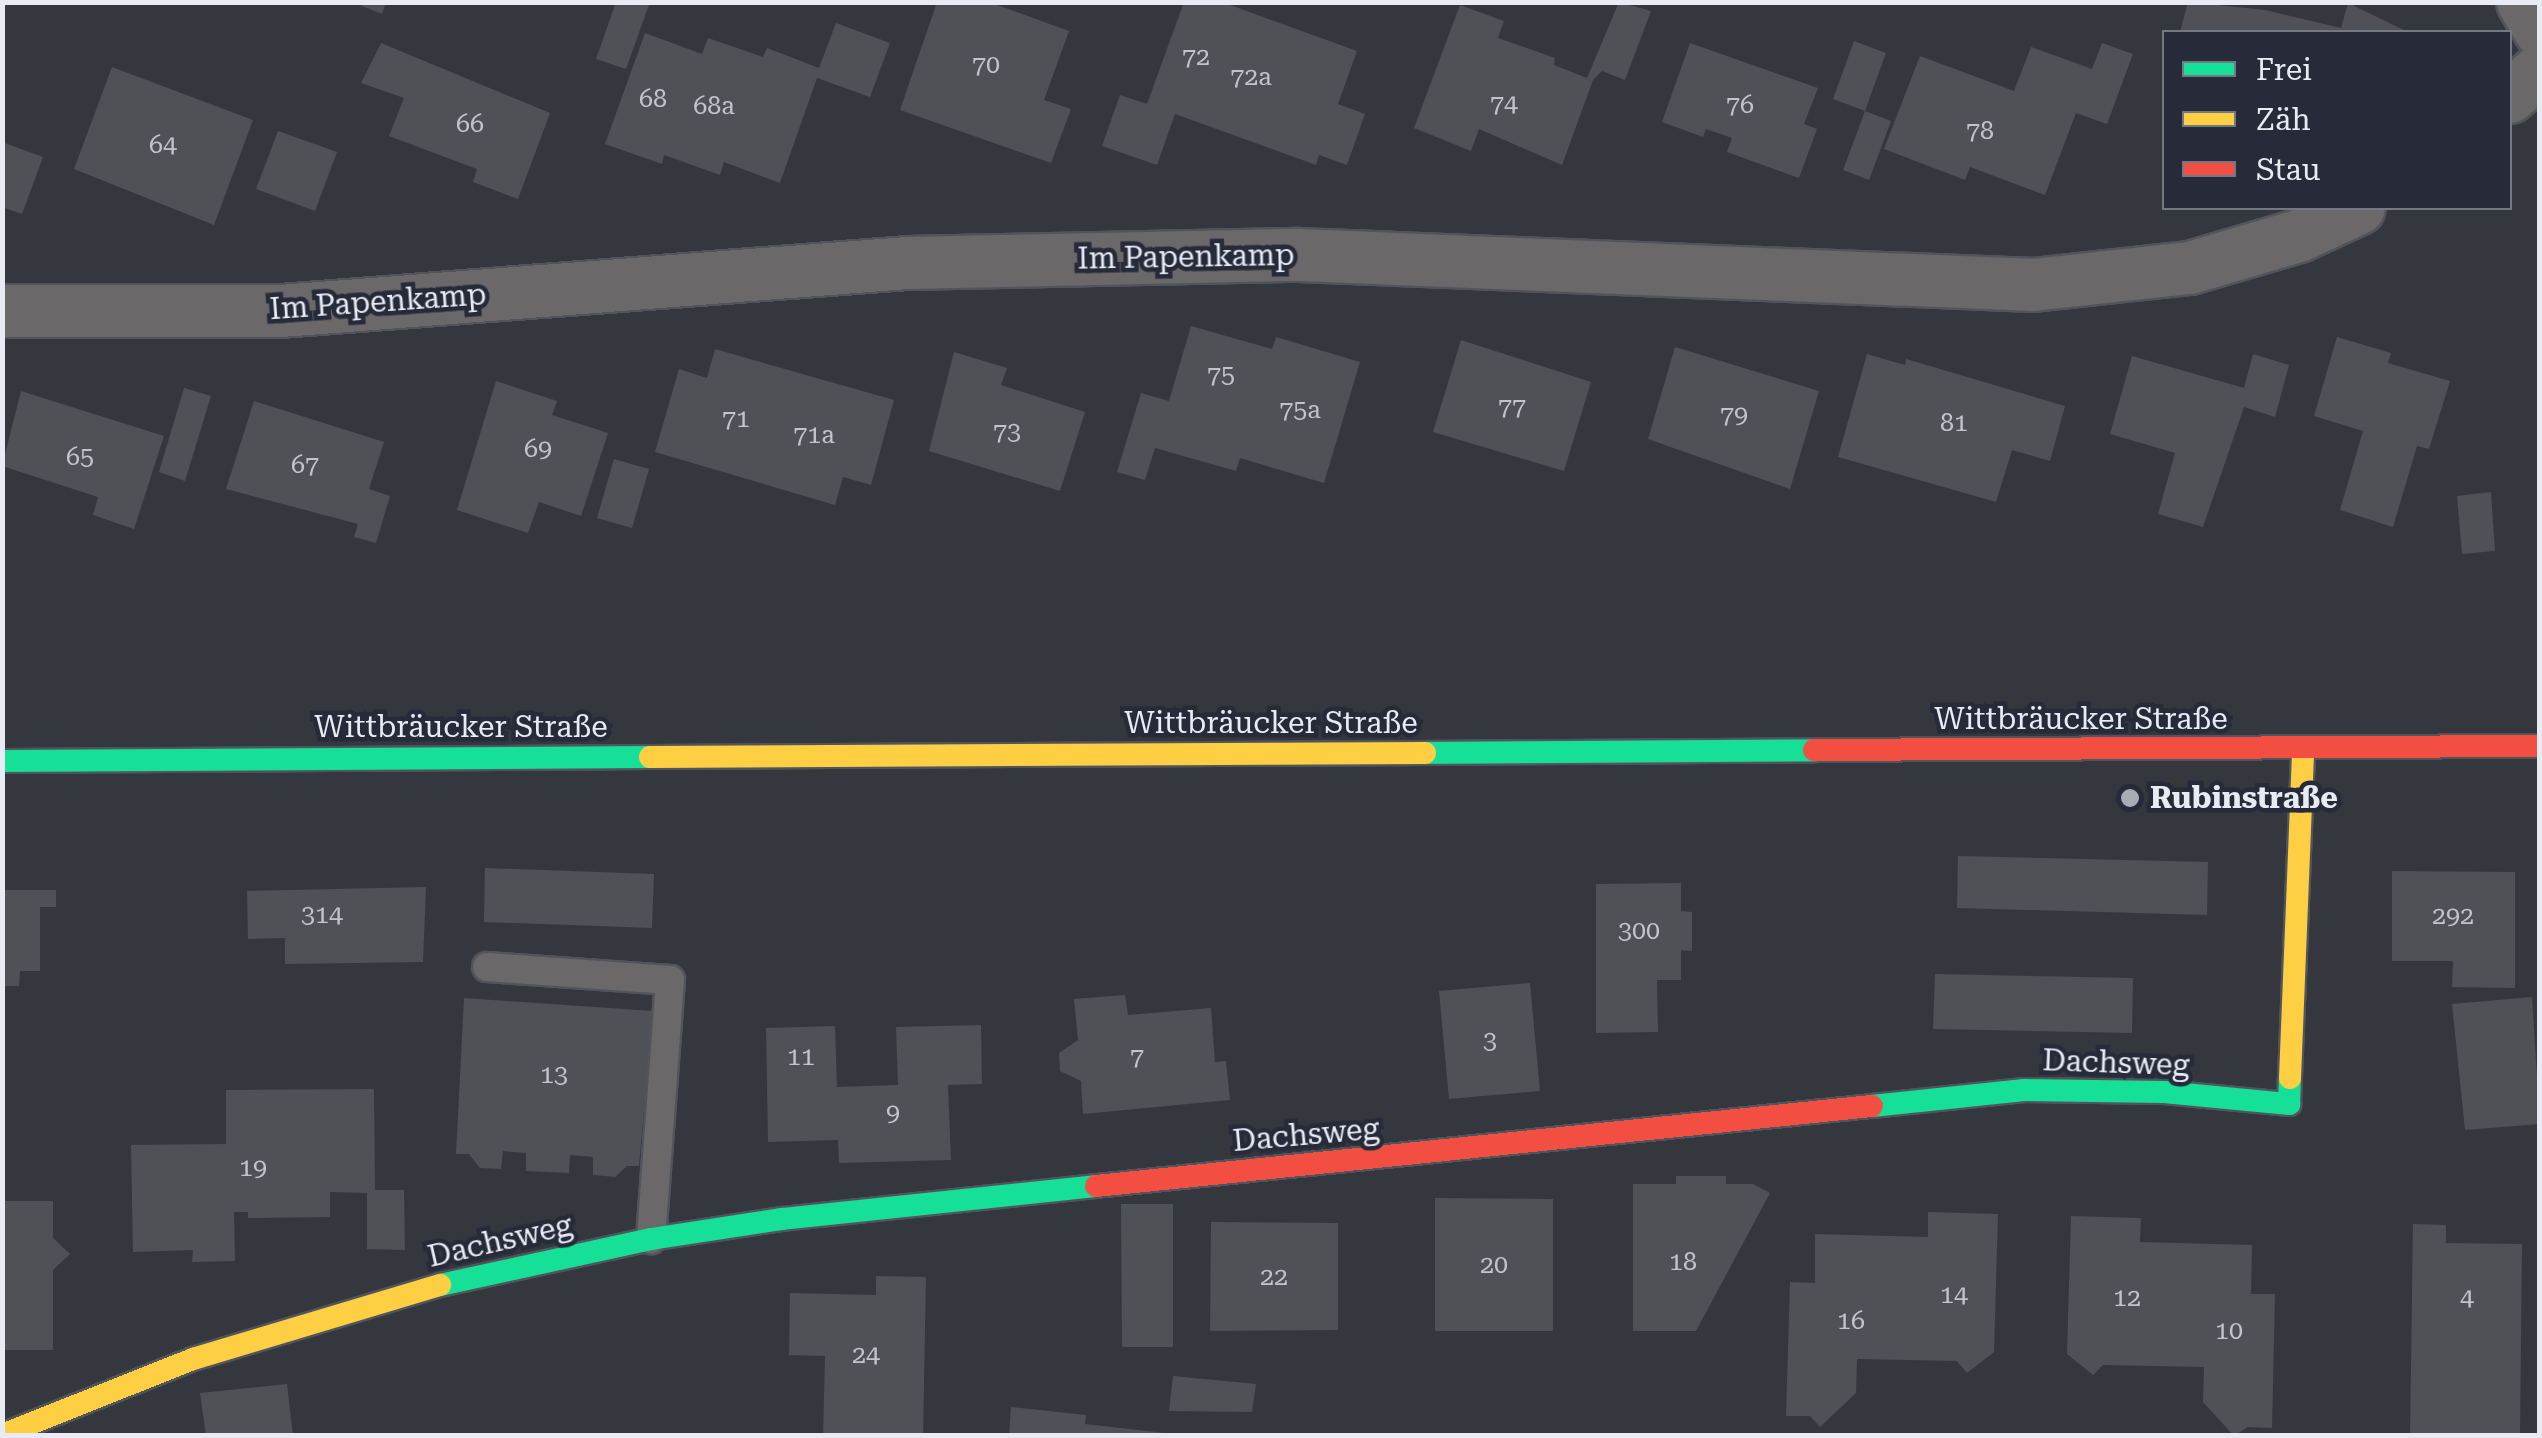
<!DOCTYPE html>
<meta charset="utf-8">
<style>
body{margin:0}
#map{position:relative;width:2542px;height:1438px;overflow:hidden;background:#35373f;font-family:"Roboto Serif",serif}
div>[style]{position:absolute}
.building>*{inset:0;background:#4f5157}
.roads{filter:drop-shadow(2px 0 #52545b) drop-shadow(-2px 0 #52545b) drop-shadow(0 2px #52545b) drop-shadow(0 -2px #52545b)}
.lane>*{height:28px;margin:-14px;padding:0 14px;transform-origin:14px;border-radius:14px;background:#6a6869}
.street>*{height:52px;margin:-26px;padding:0 26px;transform-origin:26px;border-radius:26px;background:#6a6869}
.fast>*{height:22px;margin:-11px;padding:0 11px;transform-origin:11px;border-radius:11px;background:#16e098}
.slow>*{height:22px;margin:-11px;padding:0 11px;transform-origin:11px;border-radius:11px;background:#ffcf43}
.jam>*{height:22px;margin:-11px;padding:0 11px;transform-origin:11px;border-radius:11px;background:#f24e42}
.dots>*{width:28px;height:28px;translate:-50% -50%;box-sizing:border-box;border:5px solid #272a39;border-radius:50%}
span{translate:-50% -50%;white-space:nowrap;text-align:center;line-height:1.15;-webkit-text-stroke:9px #272a39;paint-order:stroke}
.number-label{font-size:25px;color:#c2c4cd}
.number-label span{-webkit-text-stroke-width:0}
.street-label{font-size:30px;color:#e8eaf4}
.poi-label{font-size:30px;color:#e8eaf4;font-weight:700}
.left{translate:0 -50%;text-align:left}
.frame{position:absolute;inset:0;border:5px solid #e8eaf4;pointer-events:none}
.legend{position:absolute;left:2162px;top:30px;width:350px;height:180px;box-sizing:border-box;background:#272a39;border:2px solid #747784;margin:0;padding:12px 18px;list-style:none;font-size:30px;color:#e8eaf4}
.legend li{display:flex;align-items:center;gap:20px;height:50px}
.legend b{width:50px;border:2px solid #747784}
</style>
<div id="map">
<div class="building">
<div style="clip-path:polygon(352px 2px,386px 2px,382px 14px)"></div>
<div style="clip-path:polygon(616px 2px,650px 2px,626px 69px,596px 59px)"></div>
<div style="clip-path:polygon(937px 2px,989px 2px,1069px 31px,1044px 100px,1071px 109px,1051px 163px,900px 110px)"></div>
<div style="clip-path:polygon(1184px 2px,1222px 2px,1357px 51px,1338px 104px,1365px 114px,1347px 165px,1319px 155px,1316px 165px,1175px 114px,1157px 165px,1102px 146px,1120px 95px,1147px 104px)"></div>
<div style="clip-path:polygon(1619px 2px,1651px 11px,1625px 80px,1602px 71px,1593px 80px,1562px 165px,1479px 129px,1471px 151px,1414px 128px,1460px 5px,1504px 21px,1498px 38px,1555px 58px,1554px 65px,1587px 78px)"></div>
<div style="clip-path:polygon(2188px 2px,2265px 10px,2341px 28px,2348px 3px,2408px 32px,2180px 32px)"></div>
<div style="clip-path:polygon(836px 23px,890px 43px,870px 97px,817px 78px,780px 183px,724px 162px,720px 175px,664px 155px,662px 164px,605px 144px,645px 33px,702px 54px,708px 38px,763px 57px,767px 48px,819px 68px)"></div>
<div style="clip-path:polygon(1854px 41px,1886px 53px,1865px 111px,1833px 99px)"></div>
<div style="clip-path:polygon(381px 43px,550px 113px,518px 199px,473px 182px,477px 169px,389px 136px,404px 98px,361px 83px)"></div>
<div style="clip-path:polygon(1690px 43px,1818px 88px,1804px 124px,1817px 129px,1799px 178px,1727px 152px,1732px 138px,1706px 129px,1703px 137px,1662px 122px)"></div>
<div style="clip-path:polygon(2102px 43px,2133px 54px,2107px 124px,2076px 113px,2045px 195px,1970px 167px,1965px 180px,1884px 149px,1920px 56px,2014px 91px,2031px 47px,2092px 69px)"></div>
<div style="clip-path:polygon(112px 67px,253px 120px,214px 225px,74px 169px)"></div>
<div style="clip-path:polygon(1865px 111px,1891px 121px,1869px 180px,1843px 170px)"></div>
<div style="clip-path:polygon(278px 131px,337px 152px,315px 211px,256px 189px)"></div>
<div style="clip-path:polygon(2px 142px,43px 157px,22px 214px,2px 207px)"></div>
<div style="clip-path:polygon(1191px 326px,1272px 349px,1276px 337px,1360px 362px,1324px 483px,1240px 458px,1236px 471px,1155px 448px,1145px 480px,1117px 472px,1141px 393px,1169px 401px)"></div>
<div style="clip-path:polygon(2337px 337px,2391px 353px,2388px 363px,2450px 381px,2429px 449px,2417px 446px,2393px 527px,2340px 510px,2363px 431px,2314px 416px)"></div>
<div style="clip-path:polygon(1461px 340px,1591px 382px,1564px 471px,1433px 432px)"></div>
<div style="clip-path:polygon(1675px 347px,1819px 391px,1790px 489px,1648px 439px)"></div>
<div style="clip-path:polygon(715px 349px,894px 400px,871px 485px,843px 477px,835px 505px,655px 452px,679px 369px,707px 378px)"></div>
<div style="clip-path:polygon(954px 352px,1007px 368px,1001px 385px,1085px 412px,1060px 491px,929px 451px)"></div>
<div style="clip-path:polygon(1867px 354px,1905px 365px,1906px 359px,2065px 406px,2050px 461px,2012px 450px,1996px 502px,1838px 457px)"></div>
<div style="clip-path:polygon(2253px 354px,2289px 365px,2275px 417px,2244px 407px,2203px 527px,2158px 514px,2175px 453px,2110px 434px,2132px 356px,2244px 388px)"></div>
<div style="clip-path:polygon(496px 381px,557px 401px,552px 415px,608px 433px,581px 516px,539px 502px,528px 533px,457px 510px)"></div>
<div style="clip-path:polygon(184px 388px,211px 396px,185px 481px,159px 472px)"></div>
<div style="clip-path:polygon(21px 391px,164px 436px,134px 529px,93px 515px,98px 497px,2px 466px)"></div>
<div style="clip-path:polygon(254px 401px,384px 442px,369px 489px,390px 496px,376px 543px,354px 537px,358px 524px,226px 489px)"></div>
<div style="clip-path:polygon(614px 459px,649px 469px,632px 528px,597px 518px)"></div>
<div style="clip-path:polygon(2491px 492px,2495px 551px,2462px 554px,2457px 496px)"></div>
<div style="clip-path:polygon(1958px 856px,2208px 862px,2207px 915px,1957px 908px)"></div>
<div style="clip-path:polygon(485px 868px,654px 874px,652px 928px,484px 922px)"></div>
<div style="clip-path:polygon(2392px 871px,2515px 872px,2515px 988px,2452px 987px,2453px 961px,2392px 961px)"></div>
<div style="clip-path:polygon(1681px 883px,1681px 911px,1692px 912px,1692px 951px,1681px 950px,1681px 980px,1657px 980px,1658px 1032px,1596px 1033px,1596px 884px)"></div>
<div style="clip-path:polygon(426px 887px,423px 962px,285px 964px,285px 938px,248px 939px,247px 891px)"></div>
<div style="clip-path:polygon(2px 890px,56px 890px,56px 907px,40px 907px,40px 971px,20px 971px,19px 986px,2px 986px)"></div>
<div style="clip-path:polygon(1935px 974px,2133px 978px,2132px 1033px,1933px 1029px)"></div>
<div style="clip-path:polygon(1530px 983px,1540px 1091px,1449px 1099px,1439px 991px)"></div>
<div style="clip-path:polygon(1125px 995px,1128px 1015px,1211px 1008px,1215px 1062px,1226px 1061px,1230px 1100px,1083px 1114px,1081px 1081px,1060px 1071px,1059px 1053px,1078px 1040px,1074px 999px)"></div>
<div style="clip-path:polygon(2532px 997px,2540px 1124px,2465px 1130px,2452px 1004px)"></div>
<div style="clip-path:polygon(464px 998px,653px 1011px,639px 1166px,627px 1166px,615px 1177px,593px 1175px,593px 1157px,570px 1155px,569px 1173px,526px 1171px,526px 1153px,503px 1151px,501px 1169px,480px 1168px,469px 1154px,456px 1154px)"></div>
<div style="clip-path:polygon(981px 1025px,982px 1084px,948px 1085px,951px 1160px,839px 1163px,838px 1140px,768px 1142px,766px 1028px,835px 1026px,837px 1087px,898px 1085px,896px 1027px)"></div>
<div style="clip-path:polygon(374px 1089px,375px 1190px,404px 1190px,405px 1250px,367px 1249px,367px 1193px,330px 1192px,330px 1217px,248px 1218px,248px 1212px,234px 1212px,235px 1261px,192px 1262px,193px 1250px,133px 1252px,131px 1145px,226px 1144px,226px 1090px)"></div>
<div style="clip-path:polygon(1676px 1176px,1726px 1176px,1726px 1184px,1753px 1184px,1770px 1193px,1696px 1331px,1633px 1331px,1633px 1184px,1676px 1184px)"></div>
<div style="clip-path:polygon(1435px 1198px,1553px 1199px,1553px 1331px,1435px 1331px)"></div>
<div style="clip-path:polygon(2px 1201px,53px 1201px,53px 1238px,70px 1254px,53px 1270px,53px 1350px,2px 1350px)"></div>
<div style="clip-path:polygon(1121px 1204px,1173px 1204px,1173px 1347px,1122px 1347px)"></div>
<div style="clip-path:polygon(1928px 1212px,1998px 1214px,1994px 1352px,1967px 1373px,1957px 1361px,1857px 1359px,1856px 1393px,1820px 1427px,1810px 1416px,1786px 1416px,1790px 1282px,1815px 1283px,1815px 1234px,1928px 1237px)"></div>
<div style="clip-path:polygon(2071px 1216px,2141px 1218px,2140px 1242px,2252px 1245px,2251px 1294px,2275px 1294px,2272px 1428px,2248px 1427px,2234px 1436px,2203px 1402px,2204px 1367px,2103px 1365px,2093px 1375px,2067px 1354px)"></div>
<div style="clip-path:polygon(1211px 1222px,1338px 1223px,1338px 1330px,1210px 1331px)"></div>
<div style="clip-path:polygon(2413px 1224px,2446px 1225px,2446px 1243px,2522px 1244px,2520px 1436px,2410px 1436px)"></div>
<div style="clip-path:polygon(876px 1276px,926px 1277px,923px 1436px,823px 1436px,825px 1356px,789px 1355px,790px 1293px,876px 1295px)"></div>
<div style="clip-path:polygon(1173px 1376px,1256px 1384px,1252px 1412px,1169px 1411px)"></div>
<div style="clip-path:polygon(287px 1384px,293px 1436px,206px 1436px,200px 1393px)"></div>
<div style="clip-path:polygon(1011px 1407px,1086px 1415px,1085px 1424px,1192px 1436px,1009px 1436px)"></div>
</div>
<div class="roads">
<div class="lane">
<div style="left:487px;top:967px;width:183px;rotate:4.1deg"></div>
<div style="left:670px;top:980px;width:260px;rotate:94.2deg"></div>
</div>
<div class="street">
<div style="left:2523px;top:2px;width:33px;rotate:59deg"></div>
<div style="left:2510px;top:97px;width:40px;rotate:-42deg"></div>
<div style="left:2px;top:311px;width:279px"></div>
<div style="left:281px;top:311px;width:629px;rotate:-4.38deg"></div>
<div style="left:908px;top:263px;width:391px;rotate:-1.2deg"></div>
<div style="left:1299px;top:255px;width:735px;rotate:2.34deg"></div>
<div style="left:2033px;top:285px;width:158px;rotate:-6.2deg"></div>
<div style="left:2190px;top:268px;width:114px;rotate:-16.4deg"></div>
<div style="left:2299px;top:236px;width:66px;rotate:-25deg"></div>
</div>
<div class="fast">
<div style="left:1425px;top:753px;width:389px;rotate:-0.4deg"></div>
<div style="left:2px;top:761px;width:648px;rotate:-0.35deg"></div>
<div style="left:1872px;top:1106px;width:153px;rotate:-6deg"></div>
<div style="left:2024px;top:1090px;width:140px;rotate:0.8deg"></div>
<div style="left:2164px;top:1092px;width:126px;rotate:5.5deg"></div>
<div style="left:2289px;top:1104px;width:26px;rotate:-88deg"></div>
<div style="left:440px;top:1285px;width:216px;rotate:-12.3deg"></div>
<div style="left:651px;top:1239px;width:133px;rotate:-8.7deg"></div>
<div style="left:782px;top:1219px;width:316px;rotate:-6deg"></div>
</div>
<div class="slow">
<div style="left:650px;top:757px;width:775px;rotate:-0.3deg"></div>
<div style="left:2290px;top:1078px;width:329px;rotate:-87.7deg"></div>
<div style="left:2px;top:1435px;width:206px;rotate:-21.7deg"></div>
<div style="left:193px;top:1359px;width:258px;rotate:-16.7deg"></div>
</div>
<div class="jam">
<div style="left:1814px;top:750px;width:726px;rotate:-0.32deg"></div>
<div style="left:1096px;top:1186px;width:780px;rotate:-5.89deg"></div>
</div>
</div>
<div class="dots">
<div style="left:2130px;top:798px;background:#a9abb5"></div>
</div>
<div class="number-label">
<span style="left:1196px;top:57px">72</span>
<span style="left:986px;top:65px">70</span>
<span style="left:1251px;top:77px">72a</span>
<span style="left:653px;top:99px">68</span>
<span style="left:1504px;top:104px">74</span>
<span style="left:1740px;top:105px">76</span>
<span style="left:714px;top:106px">68a</span>
<span style="left:470px;top:124px">66</span>
<span style="left:1980px;top:131px">78</span>
<span style="left:163px;top:145px">64</span>
<span style="left:1221px;top:375px">75</span>
<span style="left:1512px;top:407px">77</span>
<span style="left:1300px;top:410px">75a</span>
<span style="left:1734px;top:415px">79</span>
<span style="left:736px;top:419px">71</span>
<span style="left:1954px;top:423px">81</span>
<span style="left:1007px;top:432px">73</span>
<span style="left:814px;top:435px">71a</span>
<span style="left:538px;top:449px">69</span>
<span style="left:80px;top:457px">65</span>
<span style="left:305px;top:465px">67</span>
<span style="left:322px;top:915px">314</span>
<span style="left:2453px;top:916px">292</span>
<span style="left:1639px;top:931px">300</span>
<span style="left:1490px;top:1041px">3</span>
<span style="left:801px;top:1057px">11</span>
<span style="left:1137px;top:1057px">7</span>
<span style="left:554px;top:1075px">13</span>
<span style="left:893px;top:1113px">9</span>
<span style="left:253px;top:1168px">19</span>
<span style="left:1683px;top:1262px">18</span>
<span style="left:1494px;top:1265px">20</span>
<span style="left:1274px;top:1277px">22</span>
<span style="left:1954px;top:1295px">14</span>
<span style="left:2127px;top:1298px">12</span>
<span style="left:2467px;top:1298px">4</span>
<span style="left:1851px;top:1321px">16</span>
<span style="left:2229px;top:1331px">10</span>
<span style="left:866px;top:1355px">24</span>
</div>
<div class="street-label">
<span style="left:1186px;top:257px;rotate:-1deg">Im Papenkamp</span>
<span style="left:378px;top:302px;rotate:-4deg">Im Papenkamp</span>
<span style="left:2081px;top:719px">Wittbräucker Straße</span>
<span style="left:1271px;top:723px">Wittbräucker Straße</span>
<span style="left:461px;top:727px">Wittbräucker Straße</span>
<span style="left:2116px;top:1063px;rotate:2deg">Dachsweg</span>
<span style="left:1306px;top:1135px;rotate:-5deg">Dachsweg</span>
<span style="left:500px;top:1241px;rotate:-13deg">Dachsweg</span>
</div>
<div class="poi-label">
<span class="left" style="left:2150px;top:798px">Rubinstraße</span>
</div>
<div class="frame"></div>
<ul class="legend">
<li><b style="height:12px;background:#16e098"></b>Frei</li>
<li><b style="height:12px;background:#ffcf43"></b>Zäh</li>
<li><b style="height:12px;background:#f24e42"></b>Stau</li>
</ul>
</div>
